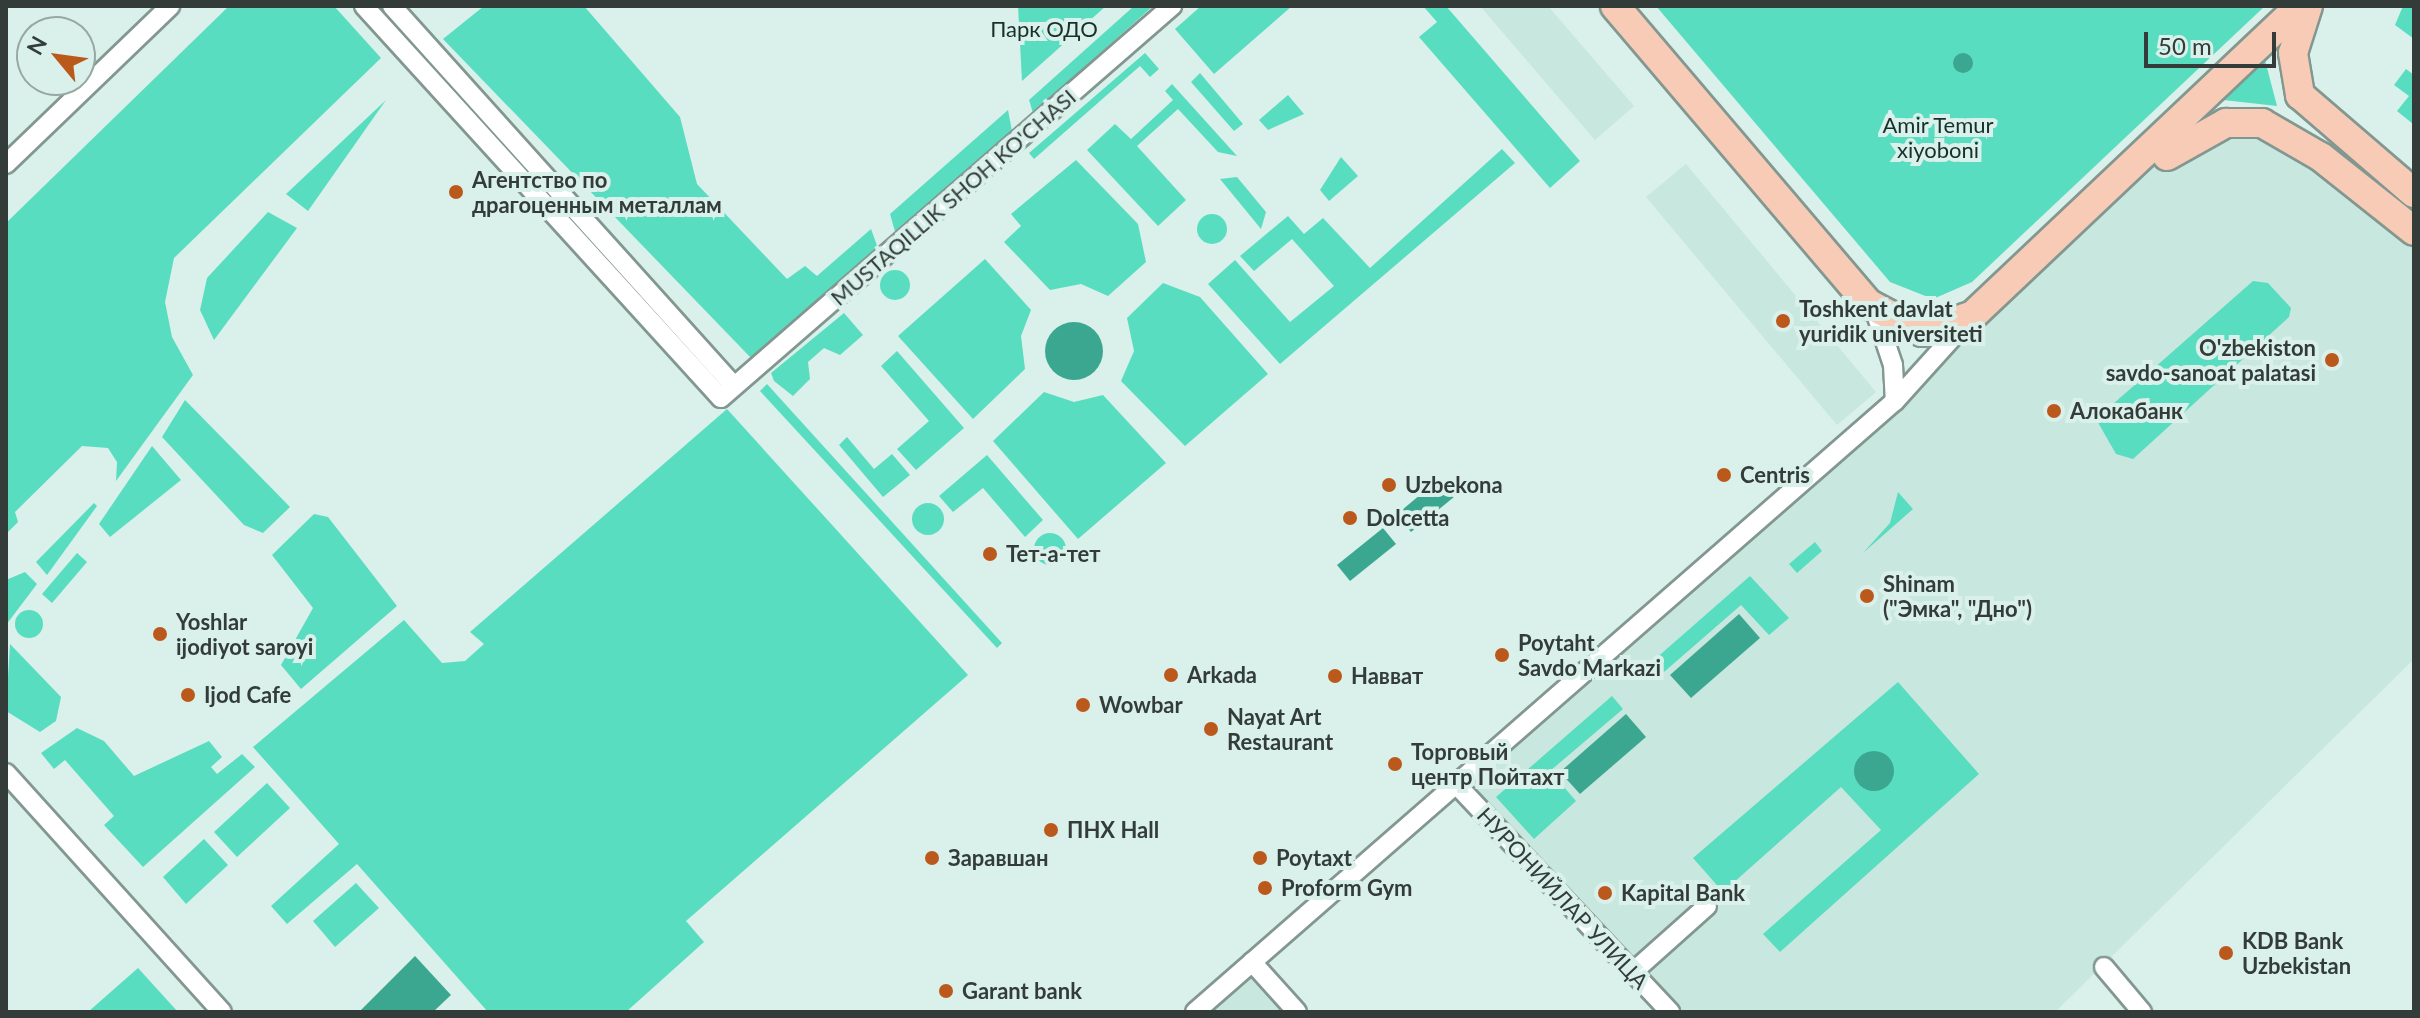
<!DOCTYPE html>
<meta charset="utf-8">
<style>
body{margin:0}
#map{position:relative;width:2420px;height:1018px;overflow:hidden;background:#daf0ea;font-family:Lato,sans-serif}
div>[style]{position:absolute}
.built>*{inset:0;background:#c8e7de}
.green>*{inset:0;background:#59ddc0}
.round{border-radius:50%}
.water>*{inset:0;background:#3ca790}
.roads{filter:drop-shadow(2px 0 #839791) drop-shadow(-2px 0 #839791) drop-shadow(0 2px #839791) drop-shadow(0 -2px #839791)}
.minor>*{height:18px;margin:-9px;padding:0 9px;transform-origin:9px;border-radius:9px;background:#fff}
.primary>*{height:28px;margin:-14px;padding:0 14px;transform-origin:14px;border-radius:14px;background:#f7cbb5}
.dots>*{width:22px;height:22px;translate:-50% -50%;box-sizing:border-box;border:4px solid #daf0ea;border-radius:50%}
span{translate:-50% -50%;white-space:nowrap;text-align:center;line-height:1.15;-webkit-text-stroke:8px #daf0ea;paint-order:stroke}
.park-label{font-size:22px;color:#18302a}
.poi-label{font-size:22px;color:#333c39;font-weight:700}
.left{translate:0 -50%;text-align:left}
.right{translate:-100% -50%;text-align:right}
.street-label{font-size:22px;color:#333c39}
.frame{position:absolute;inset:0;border:8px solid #333c39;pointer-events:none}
.north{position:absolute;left:16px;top:16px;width:80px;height:80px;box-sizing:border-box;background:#daf0ea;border:2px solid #97a8a3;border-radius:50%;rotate:299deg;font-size:22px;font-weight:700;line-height:32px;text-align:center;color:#333c39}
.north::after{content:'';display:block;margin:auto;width:28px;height:36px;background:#bb591c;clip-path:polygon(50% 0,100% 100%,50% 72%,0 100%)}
.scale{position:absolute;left:2144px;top:32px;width:132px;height:36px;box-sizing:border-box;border:4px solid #333c39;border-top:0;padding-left:10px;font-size:24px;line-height:28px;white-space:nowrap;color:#333c39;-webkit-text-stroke:6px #daf0ea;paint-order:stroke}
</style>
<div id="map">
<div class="built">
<div style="clip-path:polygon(1480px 6px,1548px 6px,1634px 106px,1595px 140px)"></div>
<div style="clip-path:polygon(2237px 120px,2414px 231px,2414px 659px,2055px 1012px,1670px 1012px,1456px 784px,1833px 456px,2091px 210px,2174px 151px)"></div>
<div style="clip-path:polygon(1686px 164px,1876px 392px,1837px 425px,1646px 197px)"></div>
<div style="clip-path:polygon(1252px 962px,1297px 1012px,1195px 1012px)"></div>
</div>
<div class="green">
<div style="clip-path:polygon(229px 6px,334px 6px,381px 58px,174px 258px,165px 302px,172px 337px,193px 375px,116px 481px,117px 462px,108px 448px,82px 446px,15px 512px,18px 522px,6px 534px,6px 223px)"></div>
<div style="clip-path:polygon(484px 6px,584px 6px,680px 117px,697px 184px,787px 279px,805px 266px,817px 276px,871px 229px,879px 251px,752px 359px,443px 39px)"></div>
<div style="clip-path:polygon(1018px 6px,1106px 6px,1022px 81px)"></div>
<div style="clip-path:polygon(1134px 6px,1153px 6px,1033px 113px,1029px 100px)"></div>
<div style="clip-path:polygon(1201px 6px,1292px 6px,1214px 74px,1175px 29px)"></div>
<div style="clip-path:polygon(1423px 6px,1446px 6px,1580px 161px,1550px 188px,1419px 37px,1437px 22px)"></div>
<div style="clip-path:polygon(1656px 6px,2265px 6px,1972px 282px,1933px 299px,1890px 282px)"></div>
<div style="clip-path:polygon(2403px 6px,2414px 6px,2414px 39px,2395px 25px)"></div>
<div style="clip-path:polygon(1145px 53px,1159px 69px,1150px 77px,1140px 66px,1034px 159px,1029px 153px)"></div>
<div style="clip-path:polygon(2265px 60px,2277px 106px,2223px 100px,2223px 99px)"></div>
<div style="clip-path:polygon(2406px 69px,2414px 75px,2413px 124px,2397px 111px,2409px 96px,2394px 85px)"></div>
<div style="clip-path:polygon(1200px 73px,1243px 124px,1234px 131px,1191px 82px)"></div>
<div style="clip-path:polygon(1172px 84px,1237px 156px,1218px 152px,1178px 109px,1137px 146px,1186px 200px,1158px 226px,1087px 150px,1115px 124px,1131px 139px,1173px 100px,1165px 91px)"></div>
<div style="clip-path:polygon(1288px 95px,1304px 114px,1268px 130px,1259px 120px)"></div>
<div style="clip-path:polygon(386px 100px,308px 211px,286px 194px)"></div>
<div style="clip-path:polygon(1008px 110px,1012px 131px,896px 235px,890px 214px)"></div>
<div style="clip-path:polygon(1502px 149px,1515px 163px,1280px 364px,1208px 284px,1235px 260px,1290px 322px,1334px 286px,1292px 239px,1254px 271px,1240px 256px,1288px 216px,1304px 234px,1323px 218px,1370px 268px)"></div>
<div style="clip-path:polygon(1341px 157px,1358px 176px,1329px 201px,1320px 190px)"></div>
<div style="clip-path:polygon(1076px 160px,1138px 224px,1146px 262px,1108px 296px,1081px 284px,1050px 290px,1004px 242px,1021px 226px,1011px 214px)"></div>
<div style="clip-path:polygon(1237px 177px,1266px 212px,1261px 229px,1220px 179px)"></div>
<div style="clip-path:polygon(268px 212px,297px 228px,214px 340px,200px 310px,207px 278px)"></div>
<div class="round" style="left:1197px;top:214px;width:30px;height:30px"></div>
<div style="clip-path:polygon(985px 259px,1031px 310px,1021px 336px,1025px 369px,973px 419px,898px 336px)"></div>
<div class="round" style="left:880px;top:270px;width:30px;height:30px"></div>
<div style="clip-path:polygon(2253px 281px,2268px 283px,2291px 308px,2289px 317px,2133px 459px,2116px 454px,2096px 419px)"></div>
<div style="clip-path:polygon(1163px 283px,1200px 297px,1268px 374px,1185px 446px,1121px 381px,1134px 351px,1127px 318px)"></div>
<div style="clip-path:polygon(844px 313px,863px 335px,840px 355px,824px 348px,808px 362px,810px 379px,793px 396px,774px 381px,771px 373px)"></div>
<div style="clip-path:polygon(897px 351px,964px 428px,916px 470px,897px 449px,929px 421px,881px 366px)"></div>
<div style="clip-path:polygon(767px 384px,1002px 643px,997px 648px,760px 391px)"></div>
<div style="clip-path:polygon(1044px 392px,1074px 402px,1103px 395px,1166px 463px,1078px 539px,993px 441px)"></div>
<div style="clip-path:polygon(185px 400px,290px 507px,263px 533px,244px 525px,162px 437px)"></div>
<div style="clip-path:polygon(727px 409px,968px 675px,686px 921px,704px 942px,626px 1012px,488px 1012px,357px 864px,287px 924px,271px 906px,339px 844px,253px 747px,404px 620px,442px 663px,465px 661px,484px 644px,470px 632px)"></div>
<div style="clip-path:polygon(847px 437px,874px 469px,892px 454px,910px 475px,883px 497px,839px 445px)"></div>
<div style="clip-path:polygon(152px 446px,181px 480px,110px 537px,99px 524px)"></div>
<div style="clip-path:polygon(987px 455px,1043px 520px,1025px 537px,983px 488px,953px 512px,939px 496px)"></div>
<div style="clip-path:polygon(1898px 492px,1913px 509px,1863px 553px,1890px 523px)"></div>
<div class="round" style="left:912px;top:503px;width:32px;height:32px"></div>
<div style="clip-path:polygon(94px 503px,97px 506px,47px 575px,36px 562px)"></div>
<div style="clip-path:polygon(314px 514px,328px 517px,397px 606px,301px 689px,281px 665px,313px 608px,272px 555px)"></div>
<div class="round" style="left:1034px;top:533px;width:32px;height:32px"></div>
<div style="clip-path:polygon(1815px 542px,1822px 551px,1797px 573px,1789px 564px)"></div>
<div style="clip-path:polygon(77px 553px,87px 562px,52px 603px,42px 594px)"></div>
<div style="clip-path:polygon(25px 572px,37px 584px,6px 625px,6px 580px)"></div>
<div style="clip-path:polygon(1750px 576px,1789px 618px,1769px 635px,1741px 605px,1664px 672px,1654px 660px)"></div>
<div class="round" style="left:15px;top:610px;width:28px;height:28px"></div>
<div style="clip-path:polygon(10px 644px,61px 697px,56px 721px,40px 732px,6px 711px)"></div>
<div style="clip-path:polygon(1898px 682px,1979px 774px,1780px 952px,1763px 934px,1881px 830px,1841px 787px,1723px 892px,1693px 858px)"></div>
<div style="clip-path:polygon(1612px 696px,1623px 709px,1550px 771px,1576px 801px,1534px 839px,1496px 797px)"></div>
<div style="clip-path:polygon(77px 728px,104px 741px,134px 776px,209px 741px,222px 757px,211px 767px,217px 774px,242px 754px,255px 767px,143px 867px,104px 825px,114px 816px,65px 760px,54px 769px,41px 753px)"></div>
<div style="clip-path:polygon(267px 783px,290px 808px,237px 857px,214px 832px)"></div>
<div style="clip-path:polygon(204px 839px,228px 865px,186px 904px,163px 877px)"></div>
<div style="clip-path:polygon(356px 883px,379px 908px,335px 947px,313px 921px)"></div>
<div style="clip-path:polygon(138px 968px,178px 1012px,88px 1012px)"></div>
</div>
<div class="water">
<div class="round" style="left:1953px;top:53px;width:20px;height:20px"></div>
<div class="round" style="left:1045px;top:322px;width:58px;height:58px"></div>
<div style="clip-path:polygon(1439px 479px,1454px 497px,1411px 532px,1396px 515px)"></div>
<div style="clip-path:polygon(1383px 528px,1396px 544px,1350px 581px,1337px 565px)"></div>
<div style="clip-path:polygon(1739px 614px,1760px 638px,1691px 698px,1670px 675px)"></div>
<div style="clip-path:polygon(1626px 714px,1646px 737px,1580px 794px,1560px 772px)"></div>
<div class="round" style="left:1854px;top:751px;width:40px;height:40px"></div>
<div style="clip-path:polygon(415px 956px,451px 995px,433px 1012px,359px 1012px)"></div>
</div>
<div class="roads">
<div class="minor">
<div style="left:364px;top:6px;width:530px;rotate:47.68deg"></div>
<div style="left:721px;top:398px;width:598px;rotate:-41deg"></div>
<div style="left:392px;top:6px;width:511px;rotate:48.01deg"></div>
<div style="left:6px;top:164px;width:228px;rotate:-43.9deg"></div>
<div style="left:1874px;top:308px;width:60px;rotate:71.6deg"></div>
<div style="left:1893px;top:365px;width:36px;rotate:87deg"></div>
<div style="left:6px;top:773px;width:322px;rotate:47.9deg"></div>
<div style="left:1456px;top:784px;width:313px;rotate:46.8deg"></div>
<div style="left:1252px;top:962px;width:67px;rotate:48deg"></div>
<div style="left:2104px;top:967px;width:59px;rotate:49.8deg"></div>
<div style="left:1633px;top:972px;width:99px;rotate:-41.7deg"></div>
<div style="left:1195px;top:1012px;width:929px;rotate:-41.12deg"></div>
<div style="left:1895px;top:401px;width:112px;rotate:-47.9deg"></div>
</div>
<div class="primary">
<div style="left:1615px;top:6px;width:392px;rotate:49.6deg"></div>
<div style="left:1869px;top:304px;width:60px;rotate:27.8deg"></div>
<div style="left:1922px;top:332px;width:54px;rotate:-18.4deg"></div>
<div style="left:1973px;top:315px;width:450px;rotate:-43.4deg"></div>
<div style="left:2308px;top:6px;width:49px;rotate:107.7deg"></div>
<div style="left:2293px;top:53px;width:43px;rotate:80.5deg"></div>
<div style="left:2300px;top:95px;width:150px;rotate:40.7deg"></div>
<div style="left:2167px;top:156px;width:68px;rotate:-29.2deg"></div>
<div style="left:2226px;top:123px;width:36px"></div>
<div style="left:2262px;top:123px;width:68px;rotate:30deg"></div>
<div style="left:2321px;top:157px;width:119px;rotate:38.5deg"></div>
</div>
</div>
<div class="dots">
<div style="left:456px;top:192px;background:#bb591c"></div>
<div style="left:1783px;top:321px;background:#bb591c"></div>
<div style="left:2332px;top:360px;background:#bb591c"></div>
<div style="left:2054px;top:411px;background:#bb591c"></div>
<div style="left:1724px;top:475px;background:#bb591c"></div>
<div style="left:1389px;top:485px;background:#bb591c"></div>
<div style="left:1350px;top:518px;background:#bb591c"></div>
<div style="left:990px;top:554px;background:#bb591c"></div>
<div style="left:1867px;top:596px;background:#bb591c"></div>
<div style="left:160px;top:634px;background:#bb591c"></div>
<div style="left:1502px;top:655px;background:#bb591c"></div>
<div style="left:1171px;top:675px;background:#bb591c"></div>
<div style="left:1335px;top:676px;background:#bb591c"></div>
<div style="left:188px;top:695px;background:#bb591c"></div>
<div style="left:1083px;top:705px;background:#bb591c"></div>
<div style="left:1211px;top:729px;background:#bb591c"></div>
<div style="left:1395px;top:764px;background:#bb591c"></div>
<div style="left:1051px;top:830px;background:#bb591c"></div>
<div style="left:932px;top:858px;background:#bb591c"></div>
<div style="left:1260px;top:858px;background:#bb591c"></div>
<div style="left:1265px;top:888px;background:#bb591c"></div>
<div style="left:1605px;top:893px;background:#bb591c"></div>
<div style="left:2226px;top:953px;background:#bb591c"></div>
<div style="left:946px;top:991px;background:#bb591c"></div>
</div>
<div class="park-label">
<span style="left:1044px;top:29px">Парк ОДО</span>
<span style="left:1938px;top:137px">Amir Temur<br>xiyoboni</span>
</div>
<div class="poi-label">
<span class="left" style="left:472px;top:192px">Агентство по<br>драгоценным металлам</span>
<span class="left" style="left:1799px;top:321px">Toshkent davlat<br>yuridik universiteti</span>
<span class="right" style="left:2316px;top:360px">O'zbekiston<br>savdo-sanoat palatasi</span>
<span class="left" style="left:2070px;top:411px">Алокабанк</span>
<span class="left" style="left:1740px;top:475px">Centris</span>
<span class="left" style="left:1405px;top:485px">Uzbekona</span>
<span class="left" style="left:1366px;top:518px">Dolcetta</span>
<span class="left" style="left:1006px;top:554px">Тет-а-тет</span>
<span class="left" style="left:1883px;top:596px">Shinam<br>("Эмка", "Дно")</span>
<span class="left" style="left:176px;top:634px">Yoshlar<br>ijodiyot saroyi</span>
<span class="left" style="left:1518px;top:655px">Poytaht<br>Savdo Markazi</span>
<span class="left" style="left:1187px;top:675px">Arkada</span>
<span class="left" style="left:1351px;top:676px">Навват</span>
<span class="left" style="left:204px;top:695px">Ijod Cafe</span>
<span class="left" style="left:1099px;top:705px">Wowbar</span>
<span class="left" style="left:1227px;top:729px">Nayat Art<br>Restaurant</span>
<span class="left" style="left:1411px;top:764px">Торговый<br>центр Пойтахт</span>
<span class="left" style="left:1067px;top:830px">ПНХ Hall</span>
<span class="left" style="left:948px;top:858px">Заравшан</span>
<span class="left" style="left:1276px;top:858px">Poytaxt</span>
<span class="left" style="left:1281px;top:888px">Proform Gym</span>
<span class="left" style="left:1621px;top:893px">Kapital Bank</span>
<span class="left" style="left:2242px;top:953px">KDB Bank<br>Uzbekistan</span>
<span class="left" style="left:962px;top:991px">Garant bank</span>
</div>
<div class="street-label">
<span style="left:953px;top:197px;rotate:-41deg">MUSTAQILLIK SHOH KO'CHASI</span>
<span style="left:1563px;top:898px;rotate:47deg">НУРОНИЙЛАР УЛИЦА</span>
</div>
<div class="frame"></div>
<div class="north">N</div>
<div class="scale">50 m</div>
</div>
